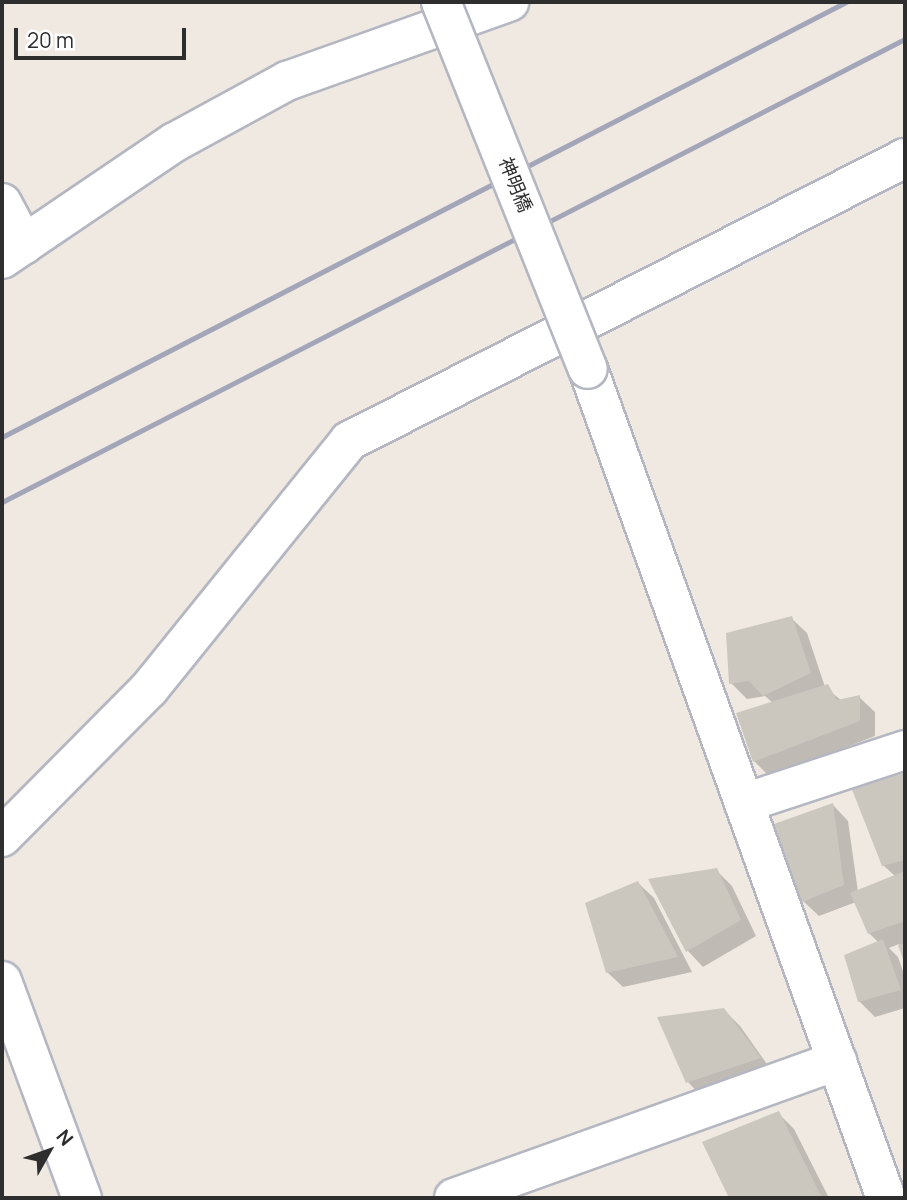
<!DOCTYPE html>
<meta charset="utf-8">
<style>
body{margin:0}
#map{position:relative;width:907px;height:1200px;overflow:hidden;background:#efe9e1;font-family:Manrope,"Noto Sans JP",sans-serif}
div>[style]{position:absolute}
.shadow>*{inset:0;background:#0003}
.building>*{inset:0;background:#cbc7bf}
.roads{filter:drop-shadow(2px 0 #b4b7c1) drop-shadow(-2px 0 #b4b7c1) drop-shadow(0 2px #b4b7c1) drop-shadow(0 -2px #b4b7c1)}
.street>*{height:38px;margin:-19px;padding:0 19px;transform-origin:19px;border-radius:19px;background:#fff}
.secondary>*{height:38px;margin:-19px;padding:0 19px;transform-origin:19px;border-radius:19px;background:#fff}
.rail>*{height:5px;margin:-2.5px;padding:0 2.5px;transform-origin:2.5px;border-radius:2.5px;background:#a3a6b8}
.bridges{filter:drop-shadow(2px 0 #b4b7c1) drop-shadow(-2px 0 #b4b7c1) drop-shadow(0 2px #b4b7c1) drop-shadow(0 -2px #b4b7c1)}
.secondary-bridge>*{height:38px;margin:-19px;padding:0 19px;transform-origin:19px;border-radius:19px;background:#fff}
span{translate:-50% -50%;white-space:nowrap;text-align:center;line-height:1.15;-webkit-text-stroke:5px #fff;paint-order:stroke}
.street-label{font-size:19px;color:#2e2e2e}
.frame{position:absolute;inset:0;border:4px solid #2e2e2e;pointer-events:none}
.north{position:absolute;left:14px;top:1116px;width:70px;height:70px;-webkit-text-stroke:5px #fff;paint-order:stroke;rotate:50deg;font-size:19px;font-weight:700;line-height:28px;text-align:center;color:#2e2e2e}
.north::after{content:'';display:block;margin:auto;width:24px;height:32px;background:#2e2e2e;clip-path:polygon(50% 0,100% 100%,50% 72%,0 100%)}
.scale{position:absolute;left:14px;top:28px;width:172px;height:32px;box-sizing:border-box;border:4px solid #2e2e2e;border-top:0;padding-left:9px;font-size:21px;line-height:24px;white-space:nowrap;color:#2e2e2e;-webkit-text-stroke:5px #fff;paint-order:stroke}
</style>
<div id="map">
<div class="shadow">
<div style="clip-path:polygon(791px 618px,807px 633px,825px 687px,842px 701px,859px 697px,875px 712px,875px 736px,770px 777px,754px 761px,773px 703px,765px 696px,747px 699px,731px 683px)"></div>
<div style="clip-path:polygon(905px 775px,905px 960px,899px 944px,889px 948px,898px 957px,905px 977px,905px 1008px,875px 1017px,859px 1001px,879px 943px,869px 933px,856px 902px,819px 916px,803px 901px,833px 805px,848px 821px,858px 892px,896px 877px,883px 865px,853px 788px)"></div>
<div style="clip-path:polygon(716px 870px,732px 886px,756px 936px,703px 967px,688px 951px,651px 880px)"></div>
<div style="clip-path:polygon(638px 883px,654px 898px,692px 972px,623px 987px,607px 972px)"></div>
<div style="clip-path:polygon(724px 1010px,740px 1026px,774px 1074px,703px 1098px,688px 1082px)"></div>
<div style="clip-path:polygon(779px 1114px,794px 1129px,829px 1198px,731px 1198px,704px 1143px)"></div>
</div>
<div class="building">
<div style="clip-path:polygon(792px 616px,811px 673px,763px 696px,749px 681px,729px 684px,726px 633px)"></div>
<div style="clip-path:polygon(828px 684px,837px 700px,860px 695px,860px 721px,753px 762px,736px 713px)"></div>
<div style="clip-path:polygon(905px 773px,905px 860px,882px 866px,851px 787px)"></div>
<div style="clip-path:polygon(833px 803px,844px 885px,802px 902px,774px 824px)"></div>
<div style="clip-path:polygon(717px 868px,741px 920px,686px 952px,648px 879px)"></div>
<div style="clip-path:polygon(905px 871px,905px 921px,868px 934px,850px 893px)"></div>
<div style="clip-path:polygon(638px 881px,678px 957px,606px 973px,585px 903px)"></div>
<div style="clip-path:polygon(883px 939px,901px 990px,858px 1002px,844px 955px)"></div>
<div style="clip-path:polygon(905px 943px,905px 965px,898px 945px)"></div>
<div style="clip-path:polygon(724px 1008px,761px 1058px,686px 1083px,657px 1017px)"></div>
<div style="clip-path:polygon(779px 1111px,822px 1198px,729px 1198px,702px 1142px)"></div>
</div>
<div class="roads">
<div class="street">
<div style="left:2px;top:203px;width:47px;rotate:61.8deg"></div>
<div style="left:2px;top:259px;width:209px;rotate:-34.1deg"></div>
<div style="left:175px;top:142px;width:128px;rotate:-28.6deg"></div>
<div style="left:287px;top:81px;width:236px;rotate:-19.6deg"></div>
<div style="left:744px;top:803px;width:169px;rotate:-18.2deg"></div>
<div style="left:2px;top:837px;width:209px;rotate:-45.2deg"></div>
<div style="left:149px;top:689px;width:319px;rotate:-51.1deg"></div>
<div style="left:349px;top:441px;width:624px;rotate:-26.98deg"></div>
<div style="left:2px;top:981px;width:231px;rotate:69.8deg"></div>
<div style="left:454px;top:1198px;width:407px;rotate:-19.7deg"></div>
</div>
<div class="secondary">
<div style="left:588px;top:369px;width:881px;rotate:70.23deg"></div>
</div>
</div>
<div class="rail">
<div style="left:2px;top:437px;width:950px;rotate:-27.27deg"></div>
<div style="left:2px;top:502px;width:1015px;rotate:-27.15deg"></div>
</div>
<div class="bridges">
<div class="secondary-bridge">
<div style="left:441px;top:2px;width:395px;rotate:68.2deg"></div>
</div>
</div>
<div class="street-label">
<span style="left:515px;top:185px;rotate:68deg">神明橋</span>
</div>
<div class="frame"></div>
<div class="north">N</div>
<div class="scale">20 m</div>
</div>
